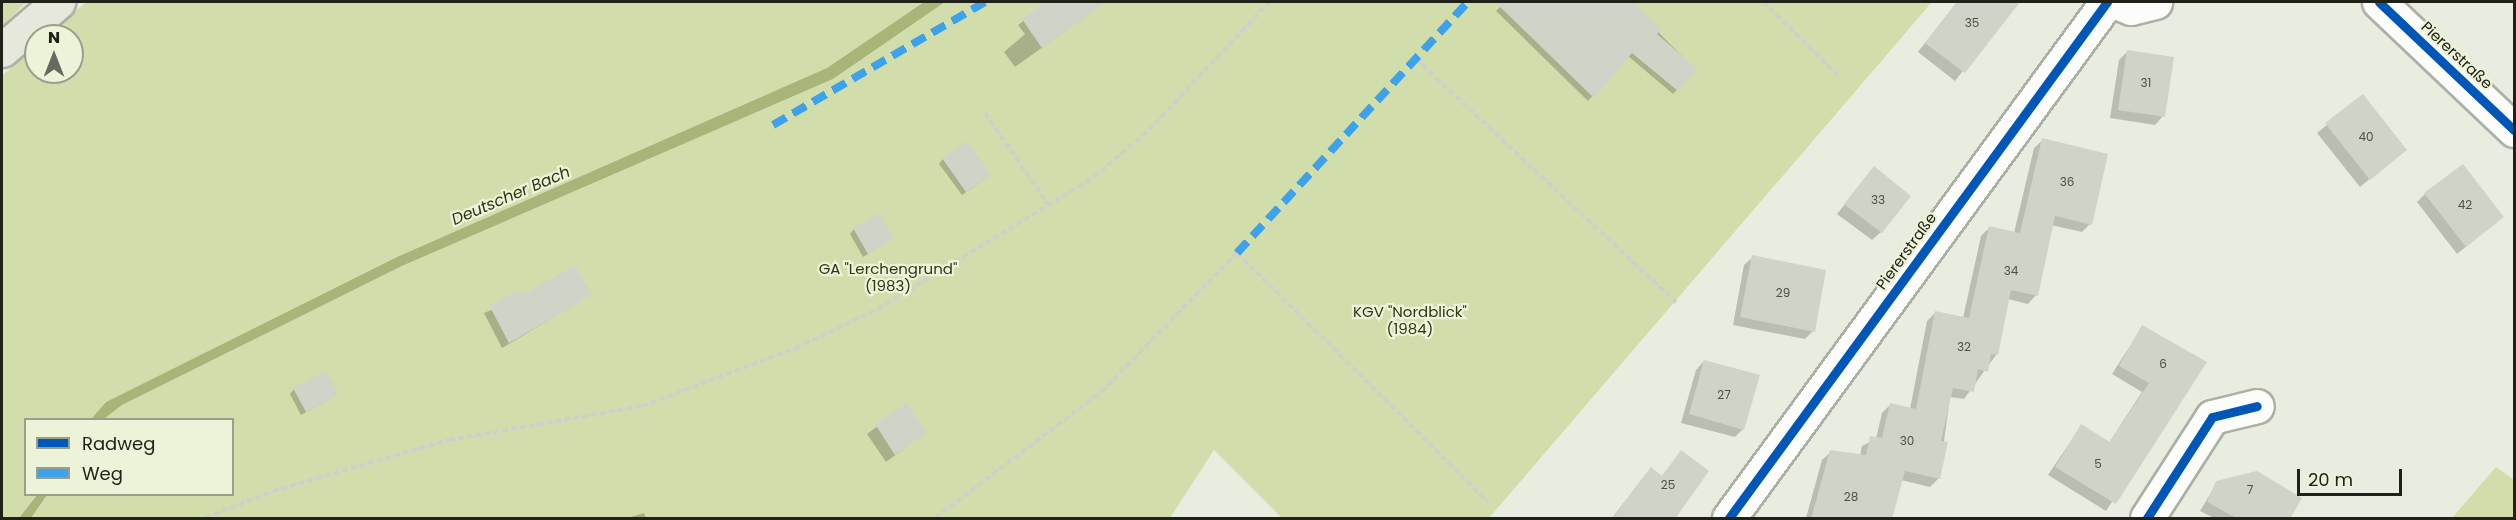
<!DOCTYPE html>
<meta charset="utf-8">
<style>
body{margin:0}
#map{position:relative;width:2516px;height:520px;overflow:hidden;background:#e9eddf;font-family:Poppins,sans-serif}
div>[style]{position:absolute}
.green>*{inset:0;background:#d1deac}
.water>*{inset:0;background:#a7b578}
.shadow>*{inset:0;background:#0003}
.building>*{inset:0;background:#d0d4c8}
.path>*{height:4px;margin-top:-2px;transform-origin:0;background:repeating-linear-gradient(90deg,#cfd0cb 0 6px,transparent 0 9px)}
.roads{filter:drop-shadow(2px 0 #adb0a5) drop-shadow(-2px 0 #adb0a5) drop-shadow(0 2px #adb0a5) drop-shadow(0 -2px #adb0a5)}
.minor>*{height:33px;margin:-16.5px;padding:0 16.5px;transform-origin:16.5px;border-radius:16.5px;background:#fcfcfa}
.major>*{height:33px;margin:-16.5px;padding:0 16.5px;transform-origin:16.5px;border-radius:16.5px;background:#e6e8dc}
.quiet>*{height:8px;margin-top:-4px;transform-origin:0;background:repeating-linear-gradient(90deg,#3da2ea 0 15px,transparent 0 23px)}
.cycleway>*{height:9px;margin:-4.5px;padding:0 4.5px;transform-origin:4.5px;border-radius:4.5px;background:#0057b8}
span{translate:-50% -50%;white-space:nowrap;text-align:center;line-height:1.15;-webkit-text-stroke:4.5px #ecf3d9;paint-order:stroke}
.number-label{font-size:12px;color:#4e5046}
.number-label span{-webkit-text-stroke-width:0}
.street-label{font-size:15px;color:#202219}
.park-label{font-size:15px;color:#2e3612}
.water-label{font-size:16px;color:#2d3511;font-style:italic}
.frame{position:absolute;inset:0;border:3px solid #202219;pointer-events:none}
.legend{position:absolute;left:24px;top:418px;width:210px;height:78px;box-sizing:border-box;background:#ecf3d9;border:2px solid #9a9f8c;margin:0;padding:8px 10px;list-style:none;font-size:18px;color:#202219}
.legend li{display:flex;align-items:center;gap:12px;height:30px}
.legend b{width:30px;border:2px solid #9a9f8c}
.north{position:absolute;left:24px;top:24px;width:60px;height:60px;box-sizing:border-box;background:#ecf3d9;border:2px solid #9a9f8c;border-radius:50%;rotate:0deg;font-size:16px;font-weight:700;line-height:24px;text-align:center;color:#202219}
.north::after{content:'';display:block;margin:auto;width:21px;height:27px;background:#66695e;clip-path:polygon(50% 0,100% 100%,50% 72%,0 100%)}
.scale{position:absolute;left:2297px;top:469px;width:105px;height:27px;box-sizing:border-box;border:3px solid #202219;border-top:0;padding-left:8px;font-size:18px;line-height:21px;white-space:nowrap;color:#202219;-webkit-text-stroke:4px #ecf3d9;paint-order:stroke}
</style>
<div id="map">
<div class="green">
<div style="clip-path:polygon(2px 2px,27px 2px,2px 26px)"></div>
<div style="clip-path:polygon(86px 2px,924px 2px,827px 68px,397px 257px,106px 402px,91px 419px,26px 420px,26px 494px,37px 495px,19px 518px,2px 518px,2px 76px,36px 46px,36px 72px,72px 72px,72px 36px,47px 36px)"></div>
<div style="clip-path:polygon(945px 2px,1932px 2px,1489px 518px,1282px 518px,1214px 450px,1170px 518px,31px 518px,47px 495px,232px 494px,232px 420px,104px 419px,122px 405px,402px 266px,833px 79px)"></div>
<div style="clip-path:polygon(2496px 467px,2514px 480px,2514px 518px,2452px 518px)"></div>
</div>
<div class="water">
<div style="clip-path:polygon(924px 2px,945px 2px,833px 79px,402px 266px,122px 405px,104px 419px,91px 419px,106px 402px,397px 257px,827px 68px)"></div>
<div style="clip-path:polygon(37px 495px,47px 495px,31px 518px,19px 518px)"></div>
</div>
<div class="shadow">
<div style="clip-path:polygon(1064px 2px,1106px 2px,1015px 67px,1004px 52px,1025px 34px,1018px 25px,1043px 6px,1049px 14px)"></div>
<div style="clip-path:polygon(1505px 2px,1628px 2px,1695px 69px,1673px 94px,1628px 56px,1588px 101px,1496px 11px)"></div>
<div style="clip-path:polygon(1957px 2px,2016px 4px,1955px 81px,1918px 52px)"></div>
<div style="clip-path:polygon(2128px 51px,2163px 116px,2155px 125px,2110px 118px,2119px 60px)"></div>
<div style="clip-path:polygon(2363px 96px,2405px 150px,2360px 187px,2317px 133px)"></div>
<div style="clip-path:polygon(2043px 140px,2090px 224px,2082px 232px,2051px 225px,2036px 295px,2028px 304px,2008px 299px,1996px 355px,1964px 399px,1950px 397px,1939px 478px,1930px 487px,1901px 480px,1891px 518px,1806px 518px,1822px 460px,1831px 452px,1860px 456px,1862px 446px,1876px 439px,1882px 413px,1890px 405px,1910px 409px,1927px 321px,1935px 313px,1963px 318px,1981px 236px,1989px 228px,2014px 233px,2034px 148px)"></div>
<div style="clip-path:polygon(943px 159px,985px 179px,962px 195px,939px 164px)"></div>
<div style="clip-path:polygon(1874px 168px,1881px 232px,1872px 240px,1837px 214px)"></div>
<div style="clip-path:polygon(2425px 194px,2502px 217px,2457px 254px,2417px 202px)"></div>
<div style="clip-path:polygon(854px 229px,892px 239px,863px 257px,850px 234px)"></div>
<div style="clip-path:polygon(1753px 257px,1813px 331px,1805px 339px,1733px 325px,1744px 265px)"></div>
<div style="clip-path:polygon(590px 295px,502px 348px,484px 313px,521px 297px)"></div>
<div style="clip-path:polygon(2143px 326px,2205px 362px,2106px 511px,2048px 475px,2081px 426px,2109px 443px,2142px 392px,2112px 374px)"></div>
<div style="clip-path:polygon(1704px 361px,1743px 429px,1735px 437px,1681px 423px,1696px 370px)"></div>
<div style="clip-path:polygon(294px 389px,337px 395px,301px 415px,290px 394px)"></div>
<div style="clip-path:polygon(906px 405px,925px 433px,886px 462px,867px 434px)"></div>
<div style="clip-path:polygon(1681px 452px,1672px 518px,1612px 518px,1643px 478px,1661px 477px)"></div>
<div style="clip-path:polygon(2217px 483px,2288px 518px,2214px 518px,2200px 511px)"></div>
<div style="clip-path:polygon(644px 513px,646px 518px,627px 518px)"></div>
</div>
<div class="building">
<div style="clip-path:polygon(1046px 2px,1107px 2px,1042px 48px,1022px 19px)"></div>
<div style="clip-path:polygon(1495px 2px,1632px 2px,1661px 29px,1657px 34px,1697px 69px,1678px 91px,1632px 53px,1594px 98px)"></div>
<div style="clip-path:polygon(1957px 2px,2020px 2px,1965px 73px,1925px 43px)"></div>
<div style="clip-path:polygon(2127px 50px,2174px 57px,2165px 117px,2118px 110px)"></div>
<div style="clip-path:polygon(2363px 94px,2407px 150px,2370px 180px,2325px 123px)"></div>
<div style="clip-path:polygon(2042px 138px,2108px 154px,2092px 225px,2055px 216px,2038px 296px,2011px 290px,1998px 355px,1991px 354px,1988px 372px,1978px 369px,1974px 392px,1953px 388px,1941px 441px,1948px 442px,1940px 479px,1905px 471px,1892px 519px,1811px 519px,1830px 450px,1866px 455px,1870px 436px,1882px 438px,1890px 403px,1916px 409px,1935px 311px,1969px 318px,1989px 226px,2020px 233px)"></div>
<div style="clip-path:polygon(967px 141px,991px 175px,966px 192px,942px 158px)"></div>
<div style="clip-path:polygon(2463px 164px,2504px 217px,2466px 247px,2424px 193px)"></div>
<div style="clip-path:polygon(1874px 166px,1911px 196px,1882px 233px,1844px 204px)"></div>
<div style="clip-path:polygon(879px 213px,894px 239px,868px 254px,853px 228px)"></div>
<div style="clip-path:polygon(1752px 255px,1826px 270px,1815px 332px,1740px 317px)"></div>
<div style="clip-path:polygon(575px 265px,592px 295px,509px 343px,489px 305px,519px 290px,522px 295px)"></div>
<div style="clip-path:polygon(2142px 325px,2207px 362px,2116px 504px,2055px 467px,2081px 424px,2110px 442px,2149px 383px,2119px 366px)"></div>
<div style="clip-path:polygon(1704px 360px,1760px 375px,1744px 430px,1689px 414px)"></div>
<div style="clip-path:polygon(326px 371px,338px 395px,306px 412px,293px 388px)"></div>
<div style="clip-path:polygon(907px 403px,927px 433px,895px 455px,875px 424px)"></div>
<div style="clip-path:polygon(1681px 450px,1709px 471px,1675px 519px,1612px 519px,1651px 467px,1662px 476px)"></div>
<div style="clip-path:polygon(2257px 471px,2302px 498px,2290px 519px,2238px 519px,2207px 502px,2216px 481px)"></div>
</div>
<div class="path">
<div style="left:1763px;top:2px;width:109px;rotate:44.3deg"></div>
<div style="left:1416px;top:59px;width:356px;rotate:43.1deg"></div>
<div style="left:985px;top:113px;width:112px;rotate:55.2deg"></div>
<div style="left:205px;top:518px;width:73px;rotate:-21.7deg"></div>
<div style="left:273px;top:491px;width:183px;rotate:-16.2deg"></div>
<div style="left:449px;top:440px;width:196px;rotate:-10deg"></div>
<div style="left:642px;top:406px;width:165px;rotate:-20.6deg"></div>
<div style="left:796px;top:348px;width:91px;rotate:-25.4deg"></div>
<div style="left:878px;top:309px;width:253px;rotate:-31.4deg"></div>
<div style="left:1094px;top:177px;width:72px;rotate:-40.5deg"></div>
<div style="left:1149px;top:130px;width:175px;rotate:-46.8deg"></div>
<div style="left:935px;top:518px;width:208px;rotate:-37.2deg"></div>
<div style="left:1101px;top:392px;width:194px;rotate:-45.6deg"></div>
<div style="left:1237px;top:253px;width:354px;rotate:44.8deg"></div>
</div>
<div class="roads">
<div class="minor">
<div style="left:2116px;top:2px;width:16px;rotate:22deg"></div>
<div style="left:2131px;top:8px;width:25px;rotate:-14deg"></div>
<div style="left:2379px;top:2px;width:186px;rotate:43.5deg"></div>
<div style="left:1729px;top:518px;width:640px;rotate:-53.78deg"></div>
<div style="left:2147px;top:518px;width:120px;rotate:-57.2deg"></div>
<div style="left:2212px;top:417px;width:46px;rotate:-13.7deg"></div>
</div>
<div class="major">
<div style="left:2px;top:50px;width:74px;rotate:-40.6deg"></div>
</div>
</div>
<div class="quiet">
<div style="left:773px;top:125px;width:245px;rotate:-30.1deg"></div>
<div style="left:1237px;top:253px;width:341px;rotate:-47.4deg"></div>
</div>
<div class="cycleway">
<div style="left:2379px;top:2px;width:186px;rotate:43.5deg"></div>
<div style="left:1729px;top:518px;width:640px;rotate:-53.78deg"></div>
<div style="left:2147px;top:518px;width:120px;rotate:-57.2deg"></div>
<div style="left:2212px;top:417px;width:46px;rotate:-13.7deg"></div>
</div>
<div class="number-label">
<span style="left:1972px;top:23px">35</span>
<span style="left:2146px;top:83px">31</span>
<span style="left:2366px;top:137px">40</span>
<span style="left:2067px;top:182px">36</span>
<span style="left:1878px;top:200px">33</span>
<span style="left:2465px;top:205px">42</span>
<span style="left:2011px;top:271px">34</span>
<span style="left:1783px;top:293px">29</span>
<span style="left:1964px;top:347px">32</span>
<span style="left:2163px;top:364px">6</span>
<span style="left:1724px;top:395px">27</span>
<span style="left:1907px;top:441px">30</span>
<span style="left:2098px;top:464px">5</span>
<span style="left:1668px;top:485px">25</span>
<span style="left:2250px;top:490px">7</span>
<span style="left:1851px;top:497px">28</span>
</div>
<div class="street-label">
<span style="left:2457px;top:55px;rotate:43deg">Piererstraße</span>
<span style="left:1906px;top:251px;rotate:-54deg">Piererstraße</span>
</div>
<div class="park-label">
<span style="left:888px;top:277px">GA "Lerchengrund"<br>(1983)</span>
<span style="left:1410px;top:320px">KGV "Nordblick"<br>(1984)</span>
</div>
<div class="water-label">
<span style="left:511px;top:196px;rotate:-23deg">Deutscher Bach</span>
</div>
<div class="frame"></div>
<ul class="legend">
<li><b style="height:8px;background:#0057b8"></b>Radweg</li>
<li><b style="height:8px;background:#3da2ea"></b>Weg</li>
</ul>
<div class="north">N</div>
<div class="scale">20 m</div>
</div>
